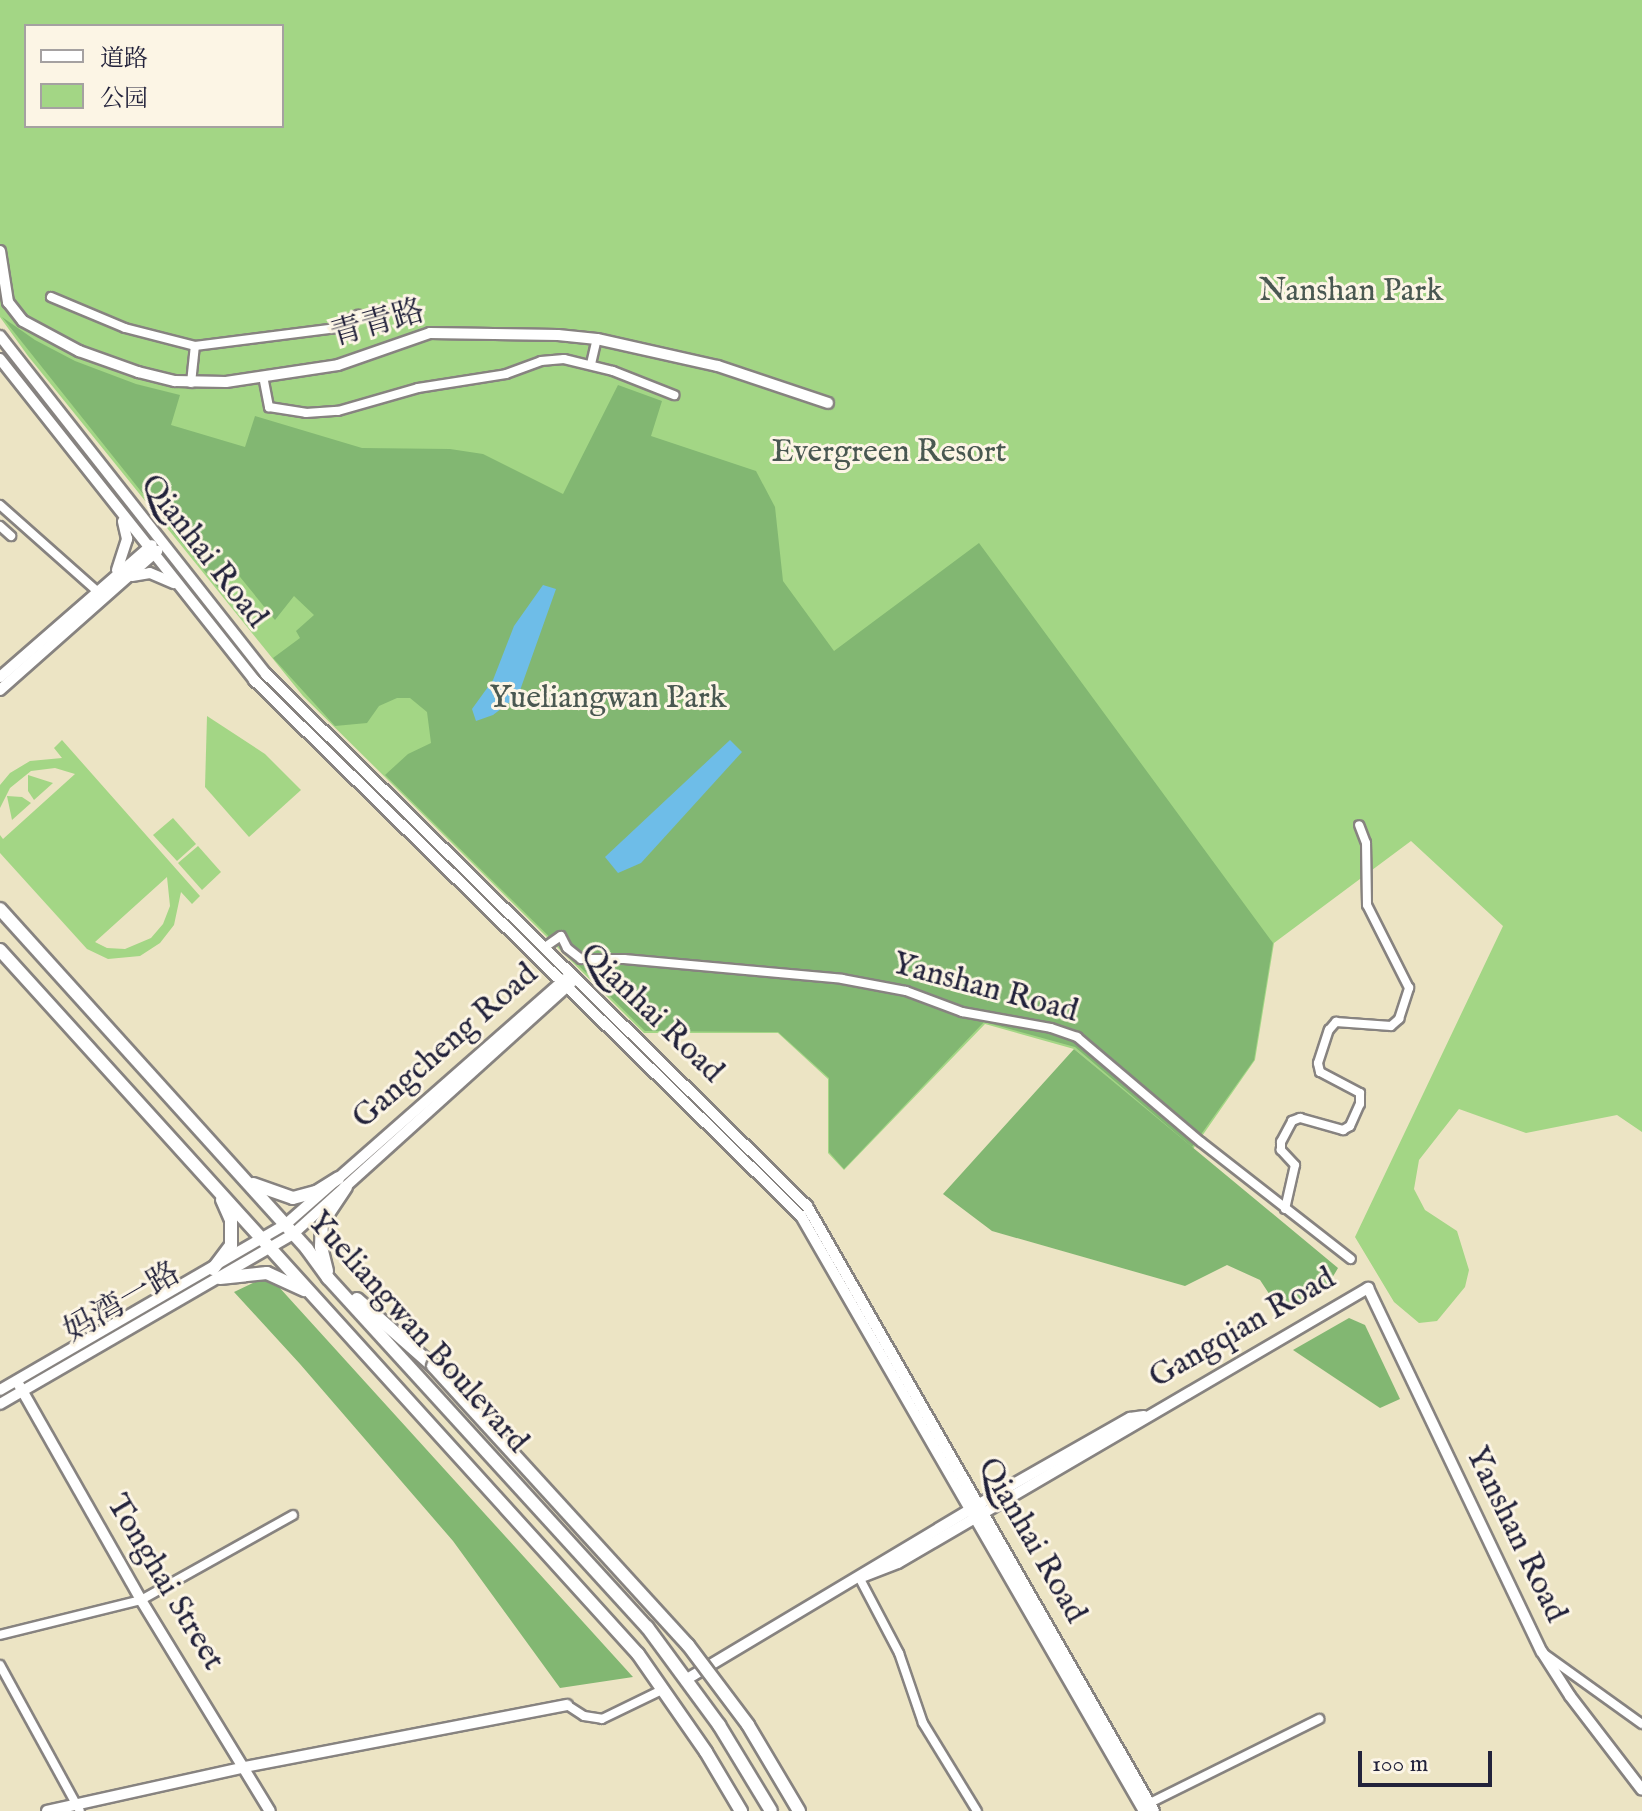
<!DOCTYPE html>
<meta charset="utf-8">
<style>
body{margin:0}
#map{position:relative;width:1642px;height:1811px;overflow:hidden;background:#ece4c4;font-family:"IM FELL English","Noto Serif SC",serif}
div>[style]{position:absolute}
.green>*{inset:0;background:#a3d685}
.forest>*{inset:0;background:#82b772}
.water>*{inset:0;background:#6ebde8}
.roads{filter:drop-shadow(2px 0 #878380) drop-shadow(-2px 0 #878380) drop-shadow(0 2px #878380) drop-shadow(0 -2px #878380)}
.minor>*{height:8px;margin:-4px;padding:0 4px;transform-origin:4px;border-radius:4px;background:#fff}
.tertiary>*{height:10px;margin:-5px;padding:0 5px;transform-origin:5px;border-radius:5px;background:#fff}
.primary>*{height:12px;margin:-6px;padding:0 6px;transform-origin:6px;border-radius:6px;background:#fff}
.bridges{filter:drop-shadow(2px 0 #878380) drop-shadow(-2px 0 #878380) drop-shadow(0 2px #878380) drop-shadow(0 -2px #878380)}
.primary-bridge>*{height:12px;margin:-6px;padding:0 6px;transform-origin:6px;border-radius:6px;background:#fff}
span{translate:-50% -50%;white-space:nowrap;text-align:center;line-height:1.15;-webkit-text-stroke:6px #fcf5e5;paint-order:stroke}
.park-label{font-size:32px;color:#495851}
.street-label{font-size:32px;color:#22223b}
.legend{position:absolute;left:24px;top:24px;width:260px;height:104px;box-sizing:border-box;background:#fcf5e5;border:2px solid #a5a1a1;margin:0;padding:10px 14px;list-style:none;font-size:24px;color:#22223b}
.legend li{display:flex;align-items:center;gap:16px;height:40px}
.legend b{width:40px;border:2px solid #a5a1a1}
.scale{position:absolute;left:1358px;top:1751px;width:134px;height:36px;box-sizing:border-box;border:4px solid #22223b;border-top:0;padding-left:10px;font-size:24px;line-height:28px;white-space:nowrap;color:#22223b;-webkit-text-stroke:6px #fcf5e5;paint-order:stroke}
</style>
<div id="map">
<div class="green">
<div style="clip-path:polygon(evenodd,0 0,1642px 0,1642px 1132px,1617px 1115px,1526px 1133px,1459px 1109px,1419px 1160px,1414px 1189px,1425px 1210px,1457px 1231px,1469px 1270px,1465px 1287px,1437px 1321px,1419px 1323px,1394px 1302px,1355px 1237px,1503px 926px,1411px 841px,1274px 943px,1255px 1060px,1193px 1149px,1074px 1049px,985px 1024px,844px 1170px,828px 1153px,828px 1079px,778px 1033px,644px 1033px,303px 696px,28px 356px,0 317px,0 0,26px 26px,282px 26px,282px 126px,26px 126px,26px 26px)"></div>
<div style="clip-path:polygon(207px 716px,265px 754px,301px 790px,249px 837px,205px 787px)"></div>
<div style="clip-path:polygon(evenodd,62px 740px,200px 896px,192px 904px,181px 892px,174px 925px,160px 943px,140px 956px,108px 959px,87px 949px,0 853px,0 835px,3px 839px,75px 774px,55px 768px,31px 771px,10px 788px,0 808px,0 785px,10px 773px,30px 761px,62px 758px,54px 748px,62px 740px,167px 877px,170px 906px,163px 924px,151px 938px,125px 949px,107px 948px,95px 942px,167px 877px)"></div>
<div style="clip-path:polygon(28px 775px,53px 783px,34px 800px,28px 791px)"></div>
<div style="clip-path:polygon(7px 796px,22px 797px,31px 803px,12px 820px)"></div>
<div style="clip-path:polygon(173px 818px,196px 844px,177px 861px,153px 835px)"></div>
<div style="clip-path:polygon(198px 846px,221px 872px,202px 890px,178px 863px)"></div>
</div>
<div class="forest">
<div style="clip-path:polygon(2px 317px,35px 340px,75px 361px,136px 384px,180px 395px,171px 425px,245px 447px,255px 416px,362px 448px,450px 449px,483px 454px,563px 494px,618px 385px,662px 401px,651px 436px,756px 471px,775px 507px,783px 581px,834px 651px,979px 543px,1273px 943px,1254px 1060px,1192px 1147px,1075px 1047px,984px 1022px,844px 1169px,829px 1152px,829px 1078px,778px 1032px,645px 1031px,385px 775px,408px 754px,431px 743px,427px 712px,410px 698px,397px 698px,379px 706px,367px 723px,335px 726px,273px 658px,300px 638px,296px 631px,314px 615px,294px 596px,275px 620px,236px 572px,218px 588px)"></div>
<div style="clip-path:polygon(1074px 1049px,1338px 1268px,1328px 1285px,1281px 1312px,1260px 1280px,1227px 1265px,1185px 1286px,992px 1231px,943px 1194px)"></div>
<div style="clip-path:polygon(261px 1279px,278px 1286px,633px 1677px,560px 1688px,453px 1541px,300px 1364px,234px 1292px)"></div>
<div style="clip-path:polygon(1349px 1318px,1365px 1325px,1400px 1399px,1380px 1408px,1293px 1350px)"></div>
</div>
<div class="water">
<div style="clip-path:polygon(543px 585px,556px 589px,518px 696px,493px 715px,476px 721px,472px 709px,493px 680px,514px 626px)"></div>
<div style="clip-path:polygon(730px 740px,742px 752px,641px 863px,618px 873px,605px 857px)"></div>
</div>
<div class="roads">
<div class="minor">
<div style="left:51px;top:297px;width:80px;rotate:22.7deg"></div>
<div style="left:125px;top:328px;width:72px;rotate:14.4deg"></div>
<div style="left:195px;top:346px;width:143px;rotate:-7.2deg"></div>
<div style="left:337px;top:328px;width:25px;rotate:-32deg"></div>
<div style="left:591px;top:364px;width:26px;rotate:-77deg"></div>
<div style="left:263px;top:376px;width:32px;rotate:79deg"></div>
<div style="left:269px;top:407px;width:37px;rotate:9deg"></div>
<div style="left:306px;top:413px;width:32px;rotate:-4deg"></div>
<div style="left:338px;top:411px;width:83px;rotate:-16deg"></div>
<div style="left:418px;top:388px;width:89px;rotate:-9deg"></div>
<div style="left:506px;top:374px;width:37px;rotate:-20deg"></div>
<div style="left:541px;top:361px;width:23px;rotate:-5deg"></div>
<div style="left:564px;top:359px;width:50px;rotate:13.8deg"></div>
<div style="left:613px;top:371px;width:66px;rotate:21.5deg"></div>
<div style="left:191px;top:383px;width:37px;rotate:-84deg"></div>
<div style="left:0;top:505px;width:130px;rotate:41.6deg"></div>
<div style="left:0;top:526px;width:15px;rotate:42deg"></div>
<div style="left:545px;top:947px;width:19px;rotate:-35deg"></div>
<div style="left:561px;top:936px;width:13px;rotate:63deg"></div>
<div style="left:567px;top:948px;width:18px;rotate:38deg"></div>
<div style="left:581px;top:959px;width:43px"></div>
<div style="left:624px;top:959px;width:219px;rotate:5.2deg"></div>
<div style="left:842px;top:979px;width:65px;rotate:10.6deg"></div>
<div style="left:906px;top:991px;width:60px;rotate:20.6deg"></div>
<div style="left:962px;top:1012px;width:90px;rotate:10.2deg"></div>
<div style="left:1051px;top:1028px;width:28px;rotate:19deg"></div>
<div style="left:1077px;top:1037px;width:162px;rotate:40.3deg"></div>
<div style="left:1201px;top:1142px;width:190px;rotate:38deg"></div>
<div style="left:1285px;top:1209px;width:45px;rotate:-77.2deg"></div>
<div style="left:1295px;top:1165px;width:21px;rotate:-133deg"></div>
<div style="left:1281px;top:1150px;width:8px;rotate:-90deg"></div>
<div style="left:1281px;top:1142px;width:24px;rotate:-62deg"></div>
<div style="left:1292px;top:1121px;width:9px;rotate:-21deg"></div>
<div style="left:1300px;top:1118px;width:45px;rotate:15.6deg"></div>
<div style="left:1343px;top:1130px;width:8px;rotate:-30deg"></div>
<div style="left:1350px;top:1126px;width:24px;rotate:-66deg"></div>
<div style="left:1360px;top:1104px;width:11px;rotate:-90deg"></div>
<div style="left:1360px;top:1093px;width:45px;rotate:-152.3deg"></div>
<div style="left:1320px;top:1072px;width:9px;rotate:-103deg"></div>
<div style="left:1318px;top:1063px;width:35px;rotate:-72deg"></div>
<div style="left:1329px;top:1030px;width:11px;rotate:-49deg"></div>
<div style="left:1336px;top:1022px;width:55px;rotate:4.2deg"></div>
<div style="left:1391px;top:1026px;width:11px;rotate:-41deg"></div>
<div style="left:1399px;top:1019px;width:33px;rotate:-72deg"></div>
<div style="left:1409px;top:988px;width:93px;rotate:-116.8deg"></div>
<div style="left:1367px;top:905px;width:62px;rotate:-90.9deg"></div>
<div style="left:1366px;top:843px;width:19px;rotate:-111deg"></div>
<div style="left:860px;top:1579px;width:84px;rotate:62.2deg"></div>
<div style="left:899px;top:1653px;width:74px;rotate:71.1deg"></div>
<div style="left:923px;top:1723px;width:103px;rotate:58.5deg"></div>
<div style="left:0;top:1635px;width:145px;rotate:-13.9deg"></div>
<div style="left:141px;top:1600px;width:174px;rotate:-29.2deg"></div>
<div style="left:1546px;top:1655px;width:118px;rotate:35.7deg"></div>
<div style="left:0;top:1665px;width:166px;rotate:61.3deg"></div>
<div style="left:567px;top:1705px;width:20px;rotate:33deg"></div>
<div style="left:584px;top:1716px;width:18px;rotate:9deg"></div>
<div style="left:602px;top:1719px;width:69px;rotate:-25.8deg"></div>
<div style="left:1150px;top:1803px;width:189px;rotate:-26.4deg"></div>
</div>
<div class="tertiary">
<div style="left:0;top:251px;width:52px;rotate:81.1deg"></div>
<div style="left:8px;top:302px;width:24px;rotate:52deg"></div>
<div style="left:23px;top:321px;width:64px;rotate:28.2deg"></div>
<div style="left:79px;top:351px;width:63px;rotate:19.6deg"></div>
<div style="left:138px;top:372px;width:38px;rotate:14deg"></div>
<div style="left:175px;top:381px;width:51px;rotate:1.1deg"></div>
<div style="left:226px;top:382px;width:113px;rotate:-8.6deg"></div>
<div style="left:338px;top:365px;width:97px;rotate:-19.2deg"></div>
<div style="left:430px;top:333px;width:128px;rotate:0.9deg"></div>
<div style="left:558px;top:335px;width:39px;rotate:6deg"></div>
<div style="left:597px;top:339px;width:124px;rotate:12.6deg"></div>
<div style="left:718px;top:366px;width:116px;rotate:18.6deg"></div>
<div style="left:0;top:336px;width:430px;rotate:51.8deg"></div>
<div style="left:266px;top:674px;width:759px;rotate:44.52deg"></div>
<div style="left:807px;top:1206px;width:697px;rotate:60.16deg"></div>
<div style="left:0;top:359px;width:409px;rotate:51.6deg"></div>
<div style="left:254px;top:680px;width:766px;rotate:44.42deg"></div>
<div style="left:801px;top:1216px;width:687px;rotate:60.04deg"></div>
<div style="left:117px;top:570px;width:33px;rotate:-72deg"></div>
<div style="left:127px;top:539px;width:18px;rotate:-103deg"></div>
<div style="left:132px;top:576px;width:18px;rotate:-9deg"></div>
<div style="left:150px;top:573px;width:26px;rotate:23deg"></div>
<div style="left:0;top:677px;width:201px;rotate:-41deg"></div>
<div style="left:0;top:690px;width:210px;rotate:-41.5deg"></div>
<div style="left:19px;top:1385px;width:247px;rotate:60.4deg"></div>
<div style="left:141px;top:1600px;width:247px;rotate:58.6deg"></div>
<div style="left:0;top:1390px;width:329px;rotate:-30.1deg"></div>
<div style="left:285px;top:1225px;width:373px;rotate:-41.3deg"></div>
<div style="left:0;top:1404px;width:339px;rotate:-30.1deg"></div>
<div style="left:293px;top:1234px;width:375px;rotate:-42.1deg"></div>
<div style="left:864px;top:1576px;width:36px;rotate:-21deg"></div>
<div style="left:898px;top:1563px;width:545px;rotate:-30.33deg"></div>
<div style="left:1368px;top:1288px;width:403px;rotate:64.5deg"></div>
<div style="left:1542px;top:1652px;width:52px;rotate:57.5deg"></div>
<div style="left:1570px;top:1696px;width:118px;rotate:52.5deg"></div>
<div style="left:687px;top:1679px;width:368px;rotate:-30.9deg"></div>
<div style="left:1003px;top:1490px;width:146px;rotate:-29.6deg"></div>
<div style="left:1130px;top:1418px;width:14px;rotate:-8deg"></div>
<div style="left:47px;top:1811px;width:203px;rotate:-12.5deg"></div>
<div style="left:245px;top:1767px;width:328px;rotate:-10.9deg"></div>
</div>
<div class="primary">
<div style="left:0;top:909px;width:458px;rotate:47.9deg"></div>
<div style="left:307px;top:1249px;width:36px;rotate:54deg"></div>
<div style="left:328px;top:1278px;width:473px;rotate:47.6deg"></div>
<div style="left:647px;top:1627px;width:122px;rotate:53.7deg"></div>
<div style="left:719px;top:1725px;width:100px;rotate:58.8deg"></div>
<div style="left:0;top:950px;width:950px;rotate:47.82deg"></div>
<div style="left:638px;top:1654px;width:119px;rotate:55.2deg"></div>
<div style="left:706px;top:1752px;width:69px;rotate:59.3deg"></div>
<div style="left:253px;top:1184px;width:42px;rotate:19.3deg"></div>
<div style="left:293px;top:1198px;width:24px;rotate:-15deg"></div>
<div style="left:316px;top:1192px;width:26px;rotate:-32deg"></div>
<div style="left:213px;top:1269px;width:30px;rotate:-53deg"></div>
<div style="left:231px;top:1245px;width:25px;rotate:-90deg"></div>
<div style="left:231px;top:1220px;width:22px;rotate:-114deg"></div>
<div style="left:327px;top:1271px;width:25px;rotate:-104deg"></div>
<div style="left:321px;top:1247px;width:24px;rotate:-88deg"></div>
<div style="left:322px;top:1223px;width:43px;rotate:-56.3deg"></div>
<div style="left:220px;top:1278px;width:47px;rotate:-6.1deg"></div>
<div style="left:267px;top:1273px;width:41px;rotate:24.7deg"></div>
<div style="left:357px;top:1299px;width:101px;rotate:41.4deg"></div>
</div>
</div>
<div class="bridges">
<div class="primary-bridge">
<div style="left:433px;top:1366px;width:378px;rotate:47.6deg"></div>
<div style="left:688px;top:1645px;width:100px;rotate:53.1deg"></div>
<div style="left:748px;top:1725px;width:100px;rotate:59.3deg"></div>
</div>
</div>
<div class="park-label">
<span style="left:1351px;top:292px">Nanshan Park</span>
<span style="left:889px;top:453px">Evergreen Resort</span>
<span style="left:608px;top:699px">Yueliangwan Park</span>
</div>
<div class="street-label">
<span style="left:378px;top:325px;rotate:-16deg">青青路</span>
<span style="left:203px;top:552px;rotate:52deg">Qianhai Road</span>
<span style="left:985px;top:989px;rotate:15deg">Yanshan Road</span>
<span style="left:651px;top:1014px;rotate:44deg">Qianhai Road</span>
<span style="left:446px;top:1047px;rotate:-41deg">Gangcheng Road</span>
<span style="left:123px;top:1304px;rotate:-30deg">妈湾一路</span>
<span style="left:1243px;top:1329px;rotate:-30deg">Gangqian Road</span>
<span style="left:417px;top:1333px;rotate:48deg">Yueliangwan Boulevard</span>
<span style="left:1515px;top:1535px;rotate:64deg">Yanshan Road</span>
<span style="left:1031px;top:1541px;rotate:60deg">Qianhai Road</span>
<span style="left:164px;top:1583px;rotate:59deg">Tonghai Street</span>
</div>
<ul class="legend">
<li><b style="height:10px;background:#fff"></b>道路</li>
<li><b style="height:22px;background:#a3d685"></b>公园</li>
</ul>
<div class="scale">100 m</div>
</div>
